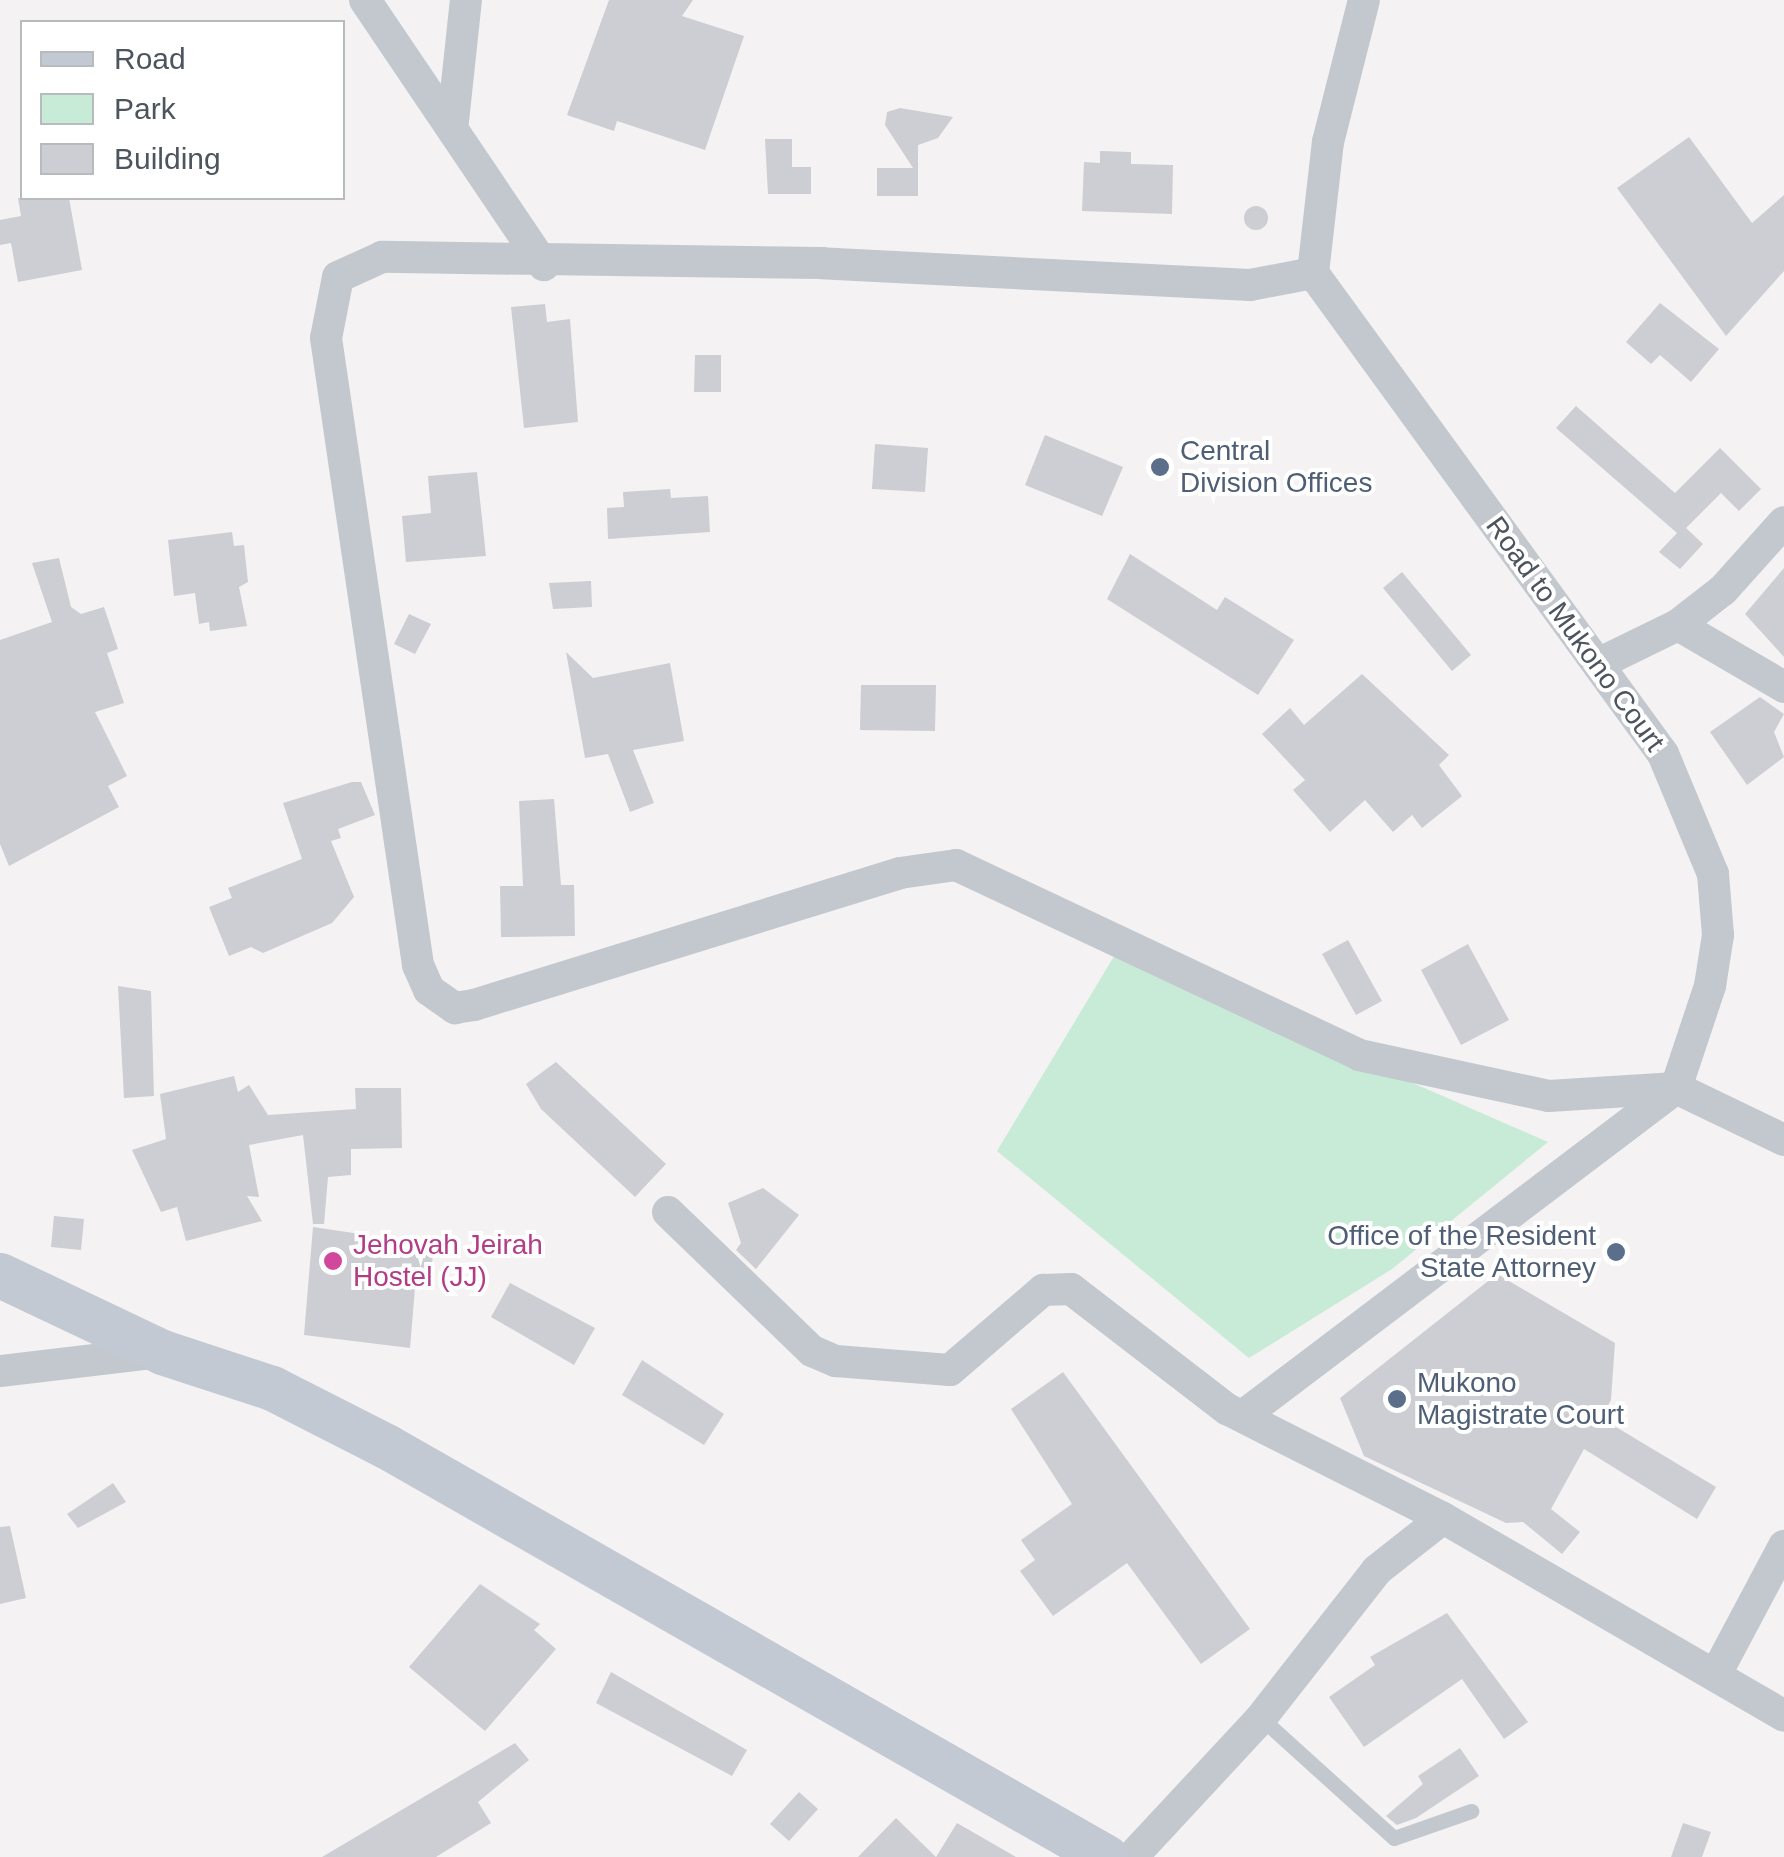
<!DOCTYPE html>
<style>
body{margin:0}
#map{position:relative;width:1784px;height:1857px;overflow:hidden;background:#f4f2f2;font-family:Arial,sans-serif}
div>[style]{position:absolute}
.green>*{inset:0;background:#c7ebd6}
.building>*{inset:0;background:#cdced3}
.round{border-radius:50%}
.lane>*{height:15px;margin:-7.5px;padding:0 7.5px;transform-origin:7.5px;border-radius:7.5px;background:#c2c8ce}
.street>*{height:32px;margin:-16px;padding:0 16px;transform-origin:16px;border-radius:16px;background:#c2c8ce}
.secondary>*{height:45px;margin:-22.5px;padding:0 22.5px;transform-origin:22.5px;border-radius:22.5px;background:#c2c9d2}
.dots>*{width:28px;height:28px;translate:-50% -50%;box-sizing:border-box;border:5px solid #fff;border-radius:50%}
span{translate:-50% -50%;white-space:nowrap;text-align:center;line-height:1.15;-webkit-text-stroke:8px #fff;paint-order:stroke}
.service-label{font-size:28px;color:#4e5e75}
.left{translate:0 -50%;text-align:left}
.right{translate:-100% -50%;text-align:right}
.street-label{font-size:28px;color:#4c545d}
.hotel-label{font-size:28px;color:#b23c85}
.legend{position:absolute;left:20px;top:20px;width:325px;height:180px;box-sizing:border-box;background:#fff;border:2px solid #b7bbbe;margin:0;padding:12px 18px;list-style:none;font-size:30px;color:#4c545d}
.legend li{display:flex;align-items:center;gap:20px;height:50px}
.legend b{width:50px;border:2px solid #b7bbbe}
</style>
<div id="map">
<div class="green">
<div style="clip-path:polygon(1116px 953px,1548px 1142px,1392px 1269px,1249px 1358px,997px 1151px)"></div>
</div>
<div class="building">
<div style="clip-path:polygon(609px 0,693px 0,682px 16px,744px 36px,705px 150px,617px 121px,614px 131px,567px 115px)"></div>
<div style="clip-path:polygon(900px 108px,953px 117px,938px 138px,918px 145px,918px 196px,877px 196px,877px 168px,913px 168px,885px 125px,887px 112px)"></div>
<div style="clip-path:polygon(1689px 137px,1752px 223px,1784px 195px,1784px 271px,1726px 336px,1617px 188px)"></div>
<div style="clip-path:polygon(765px 139px,792px 139px,792px 167px,811px 167px,811px 194px,768px 194px)"></div>
<div style="clip-path:polygon(1100px 151px,1131px 152px,1131px 164px,1173px 165px,1172px 214px,1082px 211px,1084px 162px,1100px 163px)"></div>
<div style="clip-path:polygon(18px 198px,69px 198px,82px 270px,18px 282px,11px 243px,0 245px,0 220px,21px 216px)"></div>
<div class="round" style="left:1244px;top:206px;width:24px;height:24px"></div>
<div style="clip-path:polygon(1660px 303px,1719px 349px,1691px 382px,1660px 355px,1651px 364px,1626px 342px)"></div>
<div style="clip-path:polygon(545px 304px,547px 322px,570px 319px,578px 422px,524px 428px,511px 307px)"></div>
<div style="clip-path:polygon(695px 355px,721px 355px,721px 392px,694px 392px)"></div>
<div style="clip-path:polygon(1576px 406px,1675px 493px,1720px 448px,1761px 489px,1739px 511px,1721px 493px,1686px 528px,1703px 544px,1680px 569px,1659px 552px,1677px 533px,1556px 428px)"></div>
<div style="clip-path:polygon(1045px 435px,1123px 467px,1102px 516px,1025px 485px)"></div>
<div style="clip-path:polygon(875px 444px,928px 448px,925px 492px,872px 489px)"></div>
<div style="clip-path:polygon(477px 472px,486px 556px,406px 562px,402px 516px,431px 513px,428px 476px)"></div>
<div style="clip-path:polygon(670px 489px,671px 498px,708px 496px,710px 532px,608px 539px,607px 508px,624px 507px,623px 492px)"></div>
<div style="clip-path:polygon(232px 532px,234px 546px,244px 545px,248px 582px,239px 587px,247px 626px,210px 631px,209px 622px,199px 624px,195px 593px,174px 596px,168px 540px)"></div>
<div style="clip-path:polygon(1130px 554px,1217px 610px,1225px 597px,1294px 640px,1258px 695px,1107px 599px)"></div>
<div style="clip-path:polygon(59px 558px,71px 607px,81px 614px,104px 607px,118px 649px,107px 653px,124px 703px,95px 712px,127px 776px,108px 786px,119px 807px,9px 866px,0 844px,0 640px,52px 622px,32px 563px)"></div>
<div style="clip-path:polygon(1784px 568px,1784px 657px,1745px 614px)"></div>
<div style="clip-path:polygon(1402px 572px,1471px 655px,1452px 671px,1383px 588px)"></div>
<div style="clip-path:polygon(591px 581px,592px 607px,553px 609px,549px 583px)"></div>
<div style="clip-path:polygon(409px 614px,431px 624px,415px 654px,394px 644px)"></div>
<div style="clip-path:polygon(566px 652px,593px 678px,670px 663px,684px 741px,633px 750px,654px 803px,630px 812px,608px 754px,585px 758px)"></div>
<div style="clip-path:polygon(1362px 674px,1449px 755px,1439px 765px,1462px 796px,1422px 828px,1412px 815px,1393px 832px,1365px 800px,1330px 832px,1293px 790px,1305px 780px,1262px 734px,1290px 708px,1304px 725px)"></div>
<div style="clip-path:polygon(861px 685px,936px 685px,935px 731px,860px 730px)"></div>
<div style="clip-path:polygon(1760px 697px,1784px 714px,1774px 732px,1784px 757px,1747px 785px,1710px 732px)"></div>
<div style="clip-path:polygon(352px 782px,361px 782px,375px 815px,338px 829px,341px 838px,331px 841px,354px 897px,332px 923px,263px 953px,251px 947px,229px 956px,209px 907px,232px 898px,228px 888px,302px 859px,283px 803px)"></div>
<div style="clip-path:polygon(554px 799px,561px 885px,574px 885px,575px 936px,501px 937px,500px 886px,523px 886px,519px 801px)"></div>
<div style="clip-path:polygon(1348px 940px,1382px 1001px,1356px 1015px,1322px 954px)"></div>
<div style="clip-path:polygon(1468px 944px,1509px 1020px,1461px 1045px,1421px 970px)"></div>
<div style="clip-path:polygon(118px 986px,151px 991px,154px 1096px,124px 1098px)"></div>
<div style="clip-path:polygon(556px 1062px,666px 1164px,635px 1197px,541px 1109px,526px 1084px)"></div>
<div style="clip-path:polygon(234px 1076px,238px 1092px,249px 1085px,268px 1115px,356px 1109px,355px 1088px,401px 1088px,402px 1148px,351px 1149px,351px 1175px,328px 1177px,324px 1224px,313px 1224px,303px 1135px,249px 1145px,259px 1197px,247px 1196px,262px 1221px,186px 1241px,177px 1207px,161px 1212px,132px 1150px,166px 1139px,160px 1094px)"></div>
<div style="clip-path:polygon(763px 1188px,799px 1215px,756px 1269px,736px 1250px,741px 1243px,728px 1203px)"></div>
<div style="clip-path:polygon(54px 1216px,84px 1219px,81px 1250px,51px 1247px)"></div>
<div style="clip-path:polygon(313px 1227px,360px 1234px,357px 1249px,433px 1252px,431px 1277px,416px 1276px,410px 1348px,304px 1335px)"></div>
<div style="clip-path:polygon(1497px 1274px,1615px 1343px,1611px 1400px,1601px 1418px,1716px 1487px,1697px 1519px,1584px 1449px,1551px 1509px,1580px 1532px,1562px 1554px,1523px 1522px,1506px 1523px,1364px 1456px,1340px 1398px)"></div>
<div style="clip-path:polygon(510px 1283px,595px 1328px,574px 1365px,491px 1317px)"></div>
<div style="clip-path:polygon(642px 1360px,724px 1414px,704px 1445px,622px 1395px)"></div>
<div style="clip-path:polygon(1063px 1372px,1250px 1629px,1201px 1664px,1127px 1563px,1053px 1616px,1020px 1571px,1035px 1560px,1021px 1540px,1072px 1504px,1011px 1409px)"></div>
<div style="clip-path:polygon(113px 1483px,126px 1502px,78px 1528px,67px 1514px)"></div>
<div style="clip-path:polygon(10px 1526px,26px 1598px,0 1604px,0 1527px)"></div>
<div style="clip-path:polygon(480px 1584px,540px 1624px,534px 1630px,556px 1649px,485px 1731px,409px 1667px)"></div>
<div style="clip-path:polygon(1447px 1613px,1528px 1722px,1504px 1739px,1462px 1679px,1364px 1747px,1329px 1697px,1375px 1665px,1370px 1657px)"></div>
<div style="clip-path:polygon(611px 1672px,747px 1750px,732px 1776px,596px 1703px)"></div>
<div style="clip-path:polygon(515px 1743px,529px 1760px,478px 1802px,491px 1823px,436px 1857px,322px 1857px)"></div>
<div style="clip-path:polygon(1460px 1748px,1479px 1776px,1416px 1818px,1397px 1825px,1386px 1816px,1423px 1784px,1418px 1776px)"></div>
<div style="clip-path:polygon(799px 1792px,818px 1809px,789px 1841px,770px 1824px)"></div>
<div style="clip-path:polygon(896px 1818px,936px 1857px,957px 1823px,1016px 1857px,858px 1857px)"></div>
<div style="clip-path:polygon(1683px 1823px,1711px 1832px,1702px 1857px,1671px 1857px)"></div>
</div>
<div class="lane">
<div style="left:1261px;top:1718px;width:179px;rotate:42.1deg"></div>
<div style="left:1394px;top:1838px;width:82px;rotate:-19.3deg"></div>
</div>
<div class="street">
<div style="left:365px;top:0;width:320px;rotate:56deg"></div>
<div style="left:453px;top:121px;width:122px;rotate:-83.9deg"></div>
<div style="left:1313px;top:273px;width:64px;rotate:169.2deg"></div>
<div style="left:1250px;top:285px;width:429px;rotate:-177.1deg"></div>
<div style="left:822px;top:263px;width:440px;rotate:-179.2deg"></div>
<div style="left:382px;top:257px;width:48px;rotate:155.6deg"></div>
<div style="left:338px;top:277px;width:62px;rotate:101.1deg"></div>
<div style="left:326px;top:338px;width:634px;rotate:81.65deg"></div>
<div style="left:418px;top:965px;width:27px;rotate:66deg"></div>
<div style="left:429px;top:990px;width:32px;rotate:35deg"></div>
<div style="left:455px;top:1008px;width:19px;rotate:-9deg"></div>
<div style="left:474px;top:1005px;width:446px;rotate:-17.2deg"></div>
<div style="left:900px;top:873px;width:57px;rotate:-8.1deg"></div>
<div style="left:956px;top:865px;width:446px;rotate:25.2deg"></div>
<div style="left:1359px;top:1055px;width:194px;rotate:12.2deg"></div>
<div style="left:1549px;top:1096px;width:127px;rotate:-3.6deg"></div>
<div style="left:1676px;top:1088px;width:120px;rotate:25.7deg"></div>
<div style="left:1678px;top:625px;width:123px;rotate:30.3deg"></div>
<div style="left:1598px;top:664px;width:89px;rotate:-26deg"></div>
<div style="left:1678px;top:625px;width:57px;rotate:-37.9deg"></div>
<div style="left:1723px;top:590px;width:91px;rotate:-48.1deg"></div>
<div style="left:668px;top:1212px;width:200px;rotate:44deg"></div>
<div style="left:812px;top:1351px;width:26px;rotate:23deg"></div>
<div style="left:836px;top:1361px;width:114px;rotate:4.5deg"></div>
<div style="left:950px;top:1370px;width:123px;rotate:-40.7deg"></div>
<div style="left:1043px;top:1290px;width:28px;rotate:-2deg"></div>
<div style="left:1071px;top:1289px;width:197px;rotate:37.6deg"></div>
<div style="left:1227px;top:1409px;width:242px;rotate:26.8deg"></div>
<div style="left:1443px;top:1518px;width:394px;rotate:30.1deg"></div>
<div style="left:0;top:1371px;width:163px;rotate:-6.7deg"></div>
<div style="left:1244px;top:1415px;width:542px;rotate:-37.12deg"></div>
<div style="left:1676px;top:1088px;width:108px;rotate:-71.6deg"></div>
<div style="left:1710px;top:986px;width:52px;rotate:-81.1deg"></div>
<div style="left:1718px;top:935px;width:61px;rotate:-94.7deg"></div>
<div style="left:1713px;top:874px;width:130px;rotate:-112.6deg"></div>
<div style="left:1663px;top:754px;width:595px;rotate:-126.04deg"></div>
<div style="left:1313px;top:273px;width:132px;rotate:-83.5deg"></div>
<div style="left:1328px;top:142px;width:146px;rotate:-75.8deg"></div>
<div style="left:1717px;top:1672px;width:143px;rotate:-62deg"></div>
<div style="left:1132px;top:1857px;width:190px;rotate:-47.1deg"></div>
<div style="left:1261px;top:1718px;width:188px;rotate:-51.9deg"></div>
<div style="left:1377px;top:1570px;width:84px;rotate:-38.2deg"></div>
</div>
<div class="secondary">
<div style="left:0;top:1275px;width:179px;rotate:25.4deg"></div>
<div style="left:162px;top:1352px;width:116px;rotate:18.1deg"></div>
<div style="left:272px;top:1388px;width:128px;rotate:27deg"></div>
<div style="left:386px;top:1446px;width:829px;rotate:29.72deg"></div>
</div>
<div class="dots">
<div style="left:1160px;top:467px;background:#5c6f8a"></div>
<div style="left:1616px;top:1252px;background:#5c6f8a"></div>
<div style="left:333px;top:1261px;background:#d1479c"></div>
<div style="left:1397px;top:1399px;background:#5c6f8a"></div>
</div>
<div class="service-label">
<span class="left" style="left:1180px;top:467px">Central<br>Division Offices</span>
<span class="right" style="left:1596px;top:1252px">Office of the Resident<br>State Attorney</span>
<span class="left" style="left:1417px;top:1399px">Mukono<br>Magistrate Court</span>
</div>
<div class="street-label">
<span style="left:1575px;top:634px;rotate:54deg">Road to Mukono Court</span>
</div>
<div class="hotel-label">
<span class="left" style="left:353px;top:1261px">Jehovah Jeirah<br>Hostel (JJ)</span>
</div>
<ul class="legend">
<li><b style="height:12px;background:#c2c9d2"></b>Road</li>
<li><b style="height:28px;background:#c7ebd6"></b>Park</li>
<li><b style="height:28px;background:#cdced3"></b>Building</li>
</ul>
</div>
